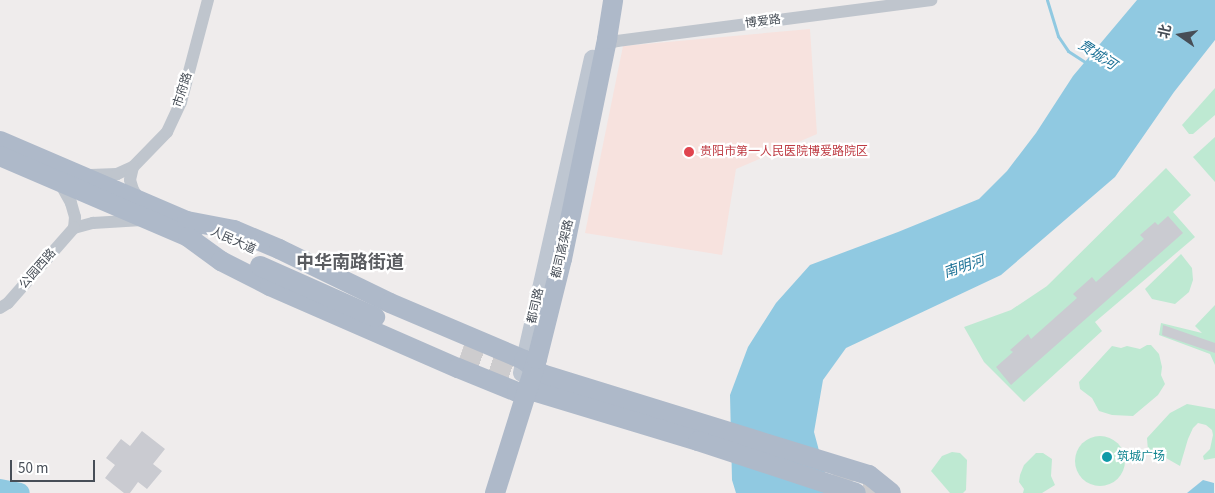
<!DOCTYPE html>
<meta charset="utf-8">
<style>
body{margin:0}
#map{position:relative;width:1215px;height:493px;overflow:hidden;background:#efecec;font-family:"Source Sans 3","Noto Sans SC",sans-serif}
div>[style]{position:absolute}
.medical>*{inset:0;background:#f7e2de}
.green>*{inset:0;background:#bee9d2}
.round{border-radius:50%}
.water>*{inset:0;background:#90c9e1}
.stream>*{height:3px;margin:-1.5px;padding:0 1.5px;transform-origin:1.5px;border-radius:1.5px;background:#90c9e1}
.river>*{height:20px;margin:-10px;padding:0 10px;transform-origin:10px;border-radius:10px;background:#90c9e1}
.building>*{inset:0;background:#cacbd1}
.trunk-tunnel>*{height:21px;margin-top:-10.5px;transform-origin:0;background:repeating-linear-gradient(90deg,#cdccce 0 21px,transparent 0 32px)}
.minor>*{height:12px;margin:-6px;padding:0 6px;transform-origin:6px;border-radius:6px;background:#bfc5cd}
.secondary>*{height:18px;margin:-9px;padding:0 9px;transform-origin:9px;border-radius:9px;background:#bec6d1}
.primary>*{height:20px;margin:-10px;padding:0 10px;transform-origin:10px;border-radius:10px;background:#aeb9c9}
.primary-bridge>*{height:20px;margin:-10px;padding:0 10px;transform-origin:10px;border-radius:10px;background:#aeb9c9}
.dots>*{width:14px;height:14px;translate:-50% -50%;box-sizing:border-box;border:2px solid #fff;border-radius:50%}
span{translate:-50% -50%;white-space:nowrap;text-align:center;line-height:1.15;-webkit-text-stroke:4.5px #fff;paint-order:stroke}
.street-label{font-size:12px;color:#474e57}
.health-label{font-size:12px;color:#be3a42}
.left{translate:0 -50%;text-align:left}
.culture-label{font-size:12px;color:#0d838f}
.water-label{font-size:14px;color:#1b7196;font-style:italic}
.district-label{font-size:18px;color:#5a5c60;font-weight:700}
.north{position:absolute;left:1155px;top:10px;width:50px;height:50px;-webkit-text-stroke:4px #fff;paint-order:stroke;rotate:283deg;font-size:14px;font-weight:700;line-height:20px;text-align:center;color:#474e57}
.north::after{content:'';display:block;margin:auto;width:18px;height:22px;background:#474e57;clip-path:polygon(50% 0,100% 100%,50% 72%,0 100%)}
.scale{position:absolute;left:10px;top:460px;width:85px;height:22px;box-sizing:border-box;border:2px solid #474e57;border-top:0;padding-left:6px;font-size:15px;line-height:18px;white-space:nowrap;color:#474e57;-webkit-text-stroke:4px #fff;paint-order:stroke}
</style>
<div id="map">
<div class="medical">
<div style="clip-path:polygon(810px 29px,817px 134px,736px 169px,722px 255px,585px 233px,623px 46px)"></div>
</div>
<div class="green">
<div style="clip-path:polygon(1215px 88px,1215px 115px,1193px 134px,1189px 134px,1182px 125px)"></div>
<div style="clip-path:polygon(1215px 137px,1215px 182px,1193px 157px)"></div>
<div style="clip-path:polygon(1166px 168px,1191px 195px,1173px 212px,1195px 237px,1095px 322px,1102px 331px,1024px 402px,984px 362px,964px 327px,1011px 310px,1047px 286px)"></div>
<div style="clip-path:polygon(1181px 254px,1192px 268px,1193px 280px,1189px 292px,1175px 304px,1152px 299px,1145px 289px)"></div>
<div style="clip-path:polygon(1215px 305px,1215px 365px,1210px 354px,1159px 335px,1161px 323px,1202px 333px,1195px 326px)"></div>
<div style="clip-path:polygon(1147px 345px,1151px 345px,1159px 354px,1162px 367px,1161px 375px,1165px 384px,1158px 395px,1133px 416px,1112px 415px,1099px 411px,1092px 398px,1080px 389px,1079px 382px,1112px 346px,1121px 348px,1127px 346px,1140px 349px)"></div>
<div style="clip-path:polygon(1187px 404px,1215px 409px,1215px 458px,1204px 460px,1203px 456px,1210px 449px,1213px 435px,1212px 430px,1206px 425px,1198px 423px,1193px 428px,1188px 439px,1180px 466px,1166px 458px,1155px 461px,1148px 451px,1147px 438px,1170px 413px)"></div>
<div class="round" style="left:1075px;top:436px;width:50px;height:50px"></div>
<div style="clip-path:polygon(952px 452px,960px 453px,967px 460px,966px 490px,963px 493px,950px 493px,931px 471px,942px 456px)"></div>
<div style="clip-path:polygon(1036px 453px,1043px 453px,1052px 459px,1051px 476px,1055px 485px,1042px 493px,1023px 493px,1024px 489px,1019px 482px,1020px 475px,1024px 465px)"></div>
</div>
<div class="water">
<div style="clip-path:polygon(1137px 0,1215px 0,1215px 40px,1174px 92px,1115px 177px,1001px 275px,846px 348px,823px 380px,814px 432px,825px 473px,841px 493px,736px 493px,732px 480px,730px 395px,748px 347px,776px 303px,810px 265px,898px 232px,979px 199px,1007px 171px,1036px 133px,1073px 76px)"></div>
<div style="clip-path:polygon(1203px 480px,1214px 483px,1214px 493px,1187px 493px)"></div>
</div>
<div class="stream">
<div style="left:1047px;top:0;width:38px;rotate:73deg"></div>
<div style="left:1058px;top:36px;width:18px;rotate:56deg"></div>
<div style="left:1068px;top:51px;width:24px;rotate:33deg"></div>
</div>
<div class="river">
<div style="left:0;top:489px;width:20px;rotate:11deg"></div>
</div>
<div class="building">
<div style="clip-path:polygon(1168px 216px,1183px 233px,1011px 385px,996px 367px,1013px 352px,1010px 350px,1028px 334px,1031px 339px,1077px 298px,1073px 294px,1092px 277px,1096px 282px,1144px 239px,1140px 235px,1155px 222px,1158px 225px)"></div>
<div style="clip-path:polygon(1163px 325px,1215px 343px,1215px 353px,1162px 335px)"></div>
<div style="clip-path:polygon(142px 431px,165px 449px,153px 464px,162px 471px,147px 489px,138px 482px,130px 493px,124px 493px,105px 478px,115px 465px,106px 458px,121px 439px,130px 446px)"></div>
</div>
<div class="trunk-tunnel">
<div style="left:462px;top:350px;width:83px;rotate:19.7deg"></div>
<div style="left:834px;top:471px;width:49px;rotate:26.6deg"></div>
</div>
<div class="minor">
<div style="left:602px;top:45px;width:16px;rotate:-15deg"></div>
<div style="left:617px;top:41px;width:317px;rotate:-7.4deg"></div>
<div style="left:133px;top:167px;width:49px;rotate:-45.8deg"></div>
<div style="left:167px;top:132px;width:33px;rotate:-65deg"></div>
<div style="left:181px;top:102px;width:106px;rotate:-75.2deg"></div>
<div style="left:90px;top:175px;width:27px;rotate:-2deg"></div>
<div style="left:117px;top:174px;width:17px;rotate:-24deg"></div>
<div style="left:133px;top:167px;width:13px;rotate:103deg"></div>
<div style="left:130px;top:180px;width:10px;rotate:73deg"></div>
<div style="left:133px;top:190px;width:14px;rotate:54deg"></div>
<div style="left:60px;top:183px;width:23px;rotate:61deg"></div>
<div style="left:71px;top:203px;width:15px;rotate:74deg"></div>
<div style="left:75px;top:217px;width:11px;rotate:95deg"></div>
<div style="left:74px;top:228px;width:20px;rotate:-15deg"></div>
<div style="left:93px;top:223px;width:49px;rotate:-3.5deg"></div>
<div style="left:0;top:308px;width:9px;rotate:-32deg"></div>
<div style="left:8px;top:303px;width:100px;rotate:-48.7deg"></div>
</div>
<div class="secondary">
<div style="left:522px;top:373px;width:322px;rotate:-77.3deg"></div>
</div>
<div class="primary">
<div style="left:0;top:141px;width:215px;rotate:23.2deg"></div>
<div style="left:0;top:156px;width:208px;rotate:23.2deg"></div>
<div style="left:187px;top:221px;width:48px;rotate:10.8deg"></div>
<div style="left:234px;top:230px;width:49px;rotate:22.9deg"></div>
<div style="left:279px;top:249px;width:123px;rotate:25.9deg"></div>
<div style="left:390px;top:303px;width:146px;rotate:23deg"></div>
<div style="left:524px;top:360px;width:23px;rotate:38deg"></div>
<div style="left:542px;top:374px;width:342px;rotate:17.2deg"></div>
<div style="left:869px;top:475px;width:28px;rotate:39deg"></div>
<div style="left:188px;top:237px;width:41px;rotate:36deg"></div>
<div style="left:221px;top:261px;width:55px;rotate:27deg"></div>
<div style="left:270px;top:286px;width:205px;rotate:23.6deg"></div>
<div style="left:458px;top:368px;width:64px;rotate:22.1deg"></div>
<div style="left:517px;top:392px;width:19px"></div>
<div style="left:536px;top:392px;width:169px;rotate:16.8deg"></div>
<div style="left:698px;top:441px;width:166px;rotate:18.2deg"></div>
<div style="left:260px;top:266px;width:126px;rotate:23.9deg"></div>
</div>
<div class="primary-bridge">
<div style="left:495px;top:493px;width:140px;rotate:-72.6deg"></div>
<div style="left:537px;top:359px;width:103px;rotate:-76deg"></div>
<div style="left:562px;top:259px;width:225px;rotate:-78.4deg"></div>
<div style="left:607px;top:39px;width:39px;rotate:-81deg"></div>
</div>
<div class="dots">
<div style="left:689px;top:152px;background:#e0444e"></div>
<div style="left:1107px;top:457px;background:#0f9aa8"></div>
</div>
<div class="street-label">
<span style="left:763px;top:22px;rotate:-7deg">博爱路</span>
<span style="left:183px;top:90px;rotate:-72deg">市府路</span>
<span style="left:233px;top:241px;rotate:24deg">人民大道</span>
<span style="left:563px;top:249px;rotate:-77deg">都司高架路</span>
<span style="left:38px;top:269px;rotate:-49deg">公园西路</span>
<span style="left:536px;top:306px;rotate:-77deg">都司路</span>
</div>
<div class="health-label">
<span class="left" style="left:700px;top:152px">贵阳市第一人民医院博爱路院区</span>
</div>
<div class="culture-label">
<span class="left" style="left:1117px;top:457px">筑城广场</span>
</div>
<div class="water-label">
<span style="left:1097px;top:55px;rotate:33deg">贯城河</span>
<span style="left:964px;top:267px;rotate:-19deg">南明河</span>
</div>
<div class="district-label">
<span style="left:350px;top:263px">中华南路街道</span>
</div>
<div class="north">北</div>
<div class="scale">50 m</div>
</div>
